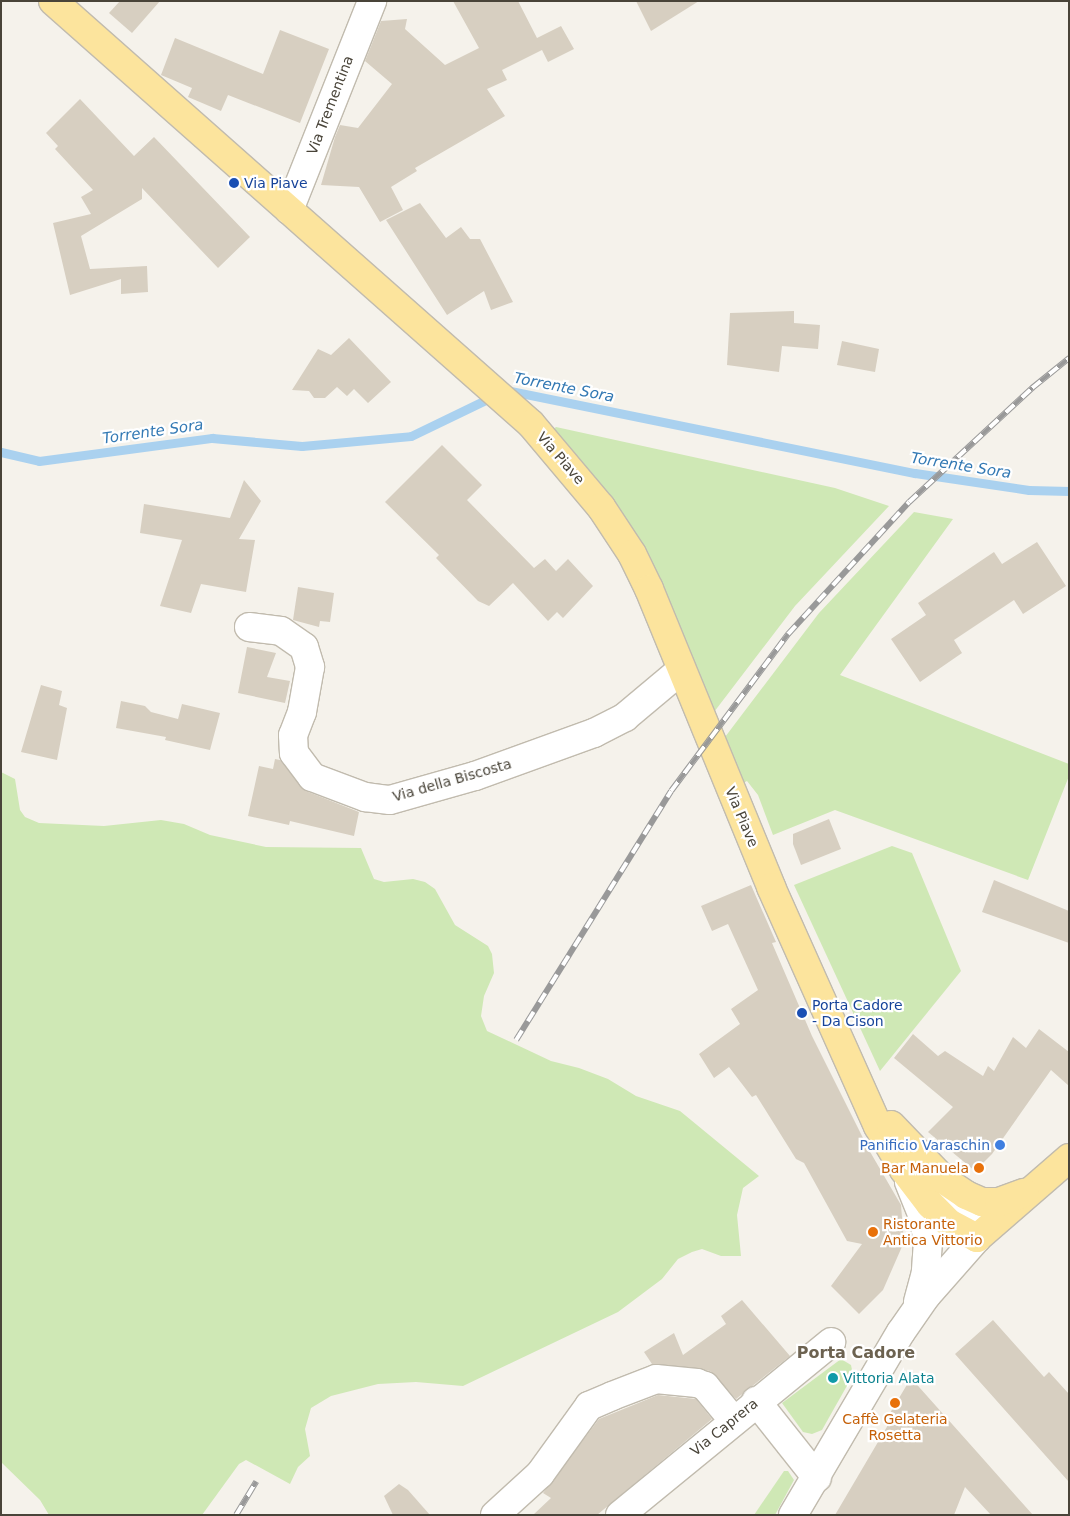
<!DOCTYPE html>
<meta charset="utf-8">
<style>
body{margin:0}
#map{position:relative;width:1070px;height:1516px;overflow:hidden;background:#f5f2eb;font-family:"DejaVu Sans",sans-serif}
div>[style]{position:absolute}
.green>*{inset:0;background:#cfe8b5}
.stream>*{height:9px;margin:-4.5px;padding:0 4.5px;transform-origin:4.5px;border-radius:4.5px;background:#aad1ef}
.building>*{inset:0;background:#d7cfc1}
.roads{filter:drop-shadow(1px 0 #c1bbae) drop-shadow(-1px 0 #c1bbae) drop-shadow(0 1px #c1bbae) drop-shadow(0 -1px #c1bbae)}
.minor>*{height:28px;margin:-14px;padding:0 14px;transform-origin:14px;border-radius:14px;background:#fff}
.major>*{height:28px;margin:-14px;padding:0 14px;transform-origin:14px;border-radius:14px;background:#fce49d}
.rail>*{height:5.5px;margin-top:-2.75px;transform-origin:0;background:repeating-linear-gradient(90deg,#fff 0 11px,#999 0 22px);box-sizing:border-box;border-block:1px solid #999}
.dots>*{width:14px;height:14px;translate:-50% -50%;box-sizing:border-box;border:2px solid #fff;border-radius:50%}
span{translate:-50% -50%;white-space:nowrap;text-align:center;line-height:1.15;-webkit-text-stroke:4.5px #fff;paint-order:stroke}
.street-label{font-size:14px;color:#494439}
.transit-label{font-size:14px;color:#164399}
.left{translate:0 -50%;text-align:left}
.shop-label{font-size:14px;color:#366cbe}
.right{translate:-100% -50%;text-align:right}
.food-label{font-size:14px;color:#c56008}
.culture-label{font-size:14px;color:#0d838f}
.water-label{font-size:15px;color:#3379b4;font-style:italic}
.quarter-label{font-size:16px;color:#6c6250;font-weight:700}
.frame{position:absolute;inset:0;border:2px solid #494439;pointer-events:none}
</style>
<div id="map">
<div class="green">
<div style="clip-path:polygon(556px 427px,835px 488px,889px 506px,795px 606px,711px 716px,686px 661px,691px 652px,653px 564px,600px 485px,552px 430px)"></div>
<div style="clip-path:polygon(914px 512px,953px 519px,840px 675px,1069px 764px,1069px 776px,1028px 880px,835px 810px,773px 835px,758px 795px,747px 781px,741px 784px,722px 741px,819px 613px)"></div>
<div style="clip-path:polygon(1px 772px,15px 779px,20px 810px,25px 817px,39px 823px,104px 826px,161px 820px,184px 824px,210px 835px,266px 847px,361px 848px,374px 879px,384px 882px,413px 879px,425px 882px,435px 889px,455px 925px,488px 946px,492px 954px,494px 973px,484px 996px,481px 1016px,487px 1031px,551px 1061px,579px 1068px,608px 1079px,636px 1096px,680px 1111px,759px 1176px,743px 1188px,737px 1215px,741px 1256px,721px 1256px,702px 1249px,692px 1252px,678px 1259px,662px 1279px,618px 1312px,463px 1386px,416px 1382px,378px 1384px,331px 1396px,311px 1408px,305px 1429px,310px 1456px,298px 1467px,290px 1484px,246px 1460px,239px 1464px,202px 1515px,49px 1515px,40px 1500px,1px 1462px)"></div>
<div style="clip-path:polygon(892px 846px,912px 853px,961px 971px,880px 1071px,794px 885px)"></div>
<div style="clip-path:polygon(841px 1359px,851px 1365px,853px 1375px,822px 1430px,812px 1434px,803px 1432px,782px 1403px)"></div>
<div style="clip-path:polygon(784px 1471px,788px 1471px,794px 1480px,775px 1515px,754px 1515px)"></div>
</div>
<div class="stream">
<div style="left:1px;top:452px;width:39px;rotate:13deg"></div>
<div style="left:39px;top:461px;width:175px;rotate:-7.6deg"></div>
<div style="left:212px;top:438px;width:90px;rotate:5.1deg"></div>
<div style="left:302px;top:446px;width:109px;rotate:-5.2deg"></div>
<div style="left:411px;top:436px;width:106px;rotate:-25.8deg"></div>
<div style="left:506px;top:390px;width:417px;rotate:11.5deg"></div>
<div style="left:915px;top:473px;width:115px;rotate:8.5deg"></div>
<div style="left:1029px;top:490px;width:40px;rotate:1.4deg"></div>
</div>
<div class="building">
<div style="clip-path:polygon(120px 1px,160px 1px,132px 33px,109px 13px)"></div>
<div style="clip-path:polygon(453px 1px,518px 1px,537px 38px,561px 26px,574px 49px,548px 62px,542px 50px,502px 70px,507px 80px,487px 89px,505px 116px,415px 168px,417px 171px,391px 187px,403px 210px,380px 222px,359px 187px,321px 185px,335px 137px,340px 125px,358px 128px,392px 84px,365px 61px,381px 21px,407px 19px,405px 29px,445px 65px,479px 48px)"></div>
<div style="clip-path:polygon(636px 1px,699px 1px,651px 31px)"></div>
<div style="clip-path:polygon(280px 30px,329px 49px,300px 123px,228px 95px,221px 111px,188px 97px,192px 88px,161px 75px,175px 38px,263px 74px)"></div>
<div style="clip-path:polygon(80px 99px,134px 156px,154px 137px,250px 237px,218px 268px,142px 188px,142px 199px,81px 236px,90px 269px,147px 266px,148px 292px,121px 294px,121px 279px,70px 295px,53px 223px,91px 214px,81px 197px,93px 190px,55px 149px,58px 146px,46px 133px)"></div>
<div style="clip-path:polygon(420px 203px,446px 238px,461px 227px,470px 239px,480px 239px,513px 302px,491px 310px,484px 291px,447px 315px,386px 220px)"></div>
<div style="clip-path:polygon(794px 311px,794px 323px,820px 325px,818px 349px,782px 346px,779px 372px,727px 365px,730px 313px)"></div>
<div style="clip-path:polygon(349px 338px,391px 382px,368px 403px,354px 389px,347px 396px,337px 387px,325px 398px,314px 398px,309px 391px,292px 390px,318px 349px,331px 355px)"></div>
<div style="clip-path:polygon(842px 341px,879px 349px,875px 372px,837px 365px)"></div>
<div style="clip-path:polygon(442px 445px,482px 485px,467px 500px,534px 568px,545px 559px,556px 571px,568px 559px,593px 586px,563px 618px,557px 612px,548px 621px,513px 583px,489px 606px,478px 601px,436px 558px,439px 555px,385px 502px)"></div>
<div style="clip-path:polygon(244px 480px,261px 501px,239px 539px,255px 540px,246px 592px,201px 584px,191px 613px,160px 606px,182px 540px,140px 533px,144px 504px,230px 518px)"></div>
<div style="clip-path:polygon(1037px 542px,1066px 586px,1023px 614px,1014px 600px,954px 640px,962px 653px,920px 682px,891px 639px,926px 615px,918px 603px,994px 552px,1002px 564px)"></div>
<div style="clip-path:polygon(298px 587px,334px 593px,330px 622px,320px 621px,319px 627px,293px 620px)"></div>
<div style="clip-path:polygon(247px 647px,276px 653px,267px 677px,290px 681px,285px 703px,238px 693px)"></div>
<div style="clip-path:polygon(41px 685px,62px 691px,59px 705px,67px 708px,57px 760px,21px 752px)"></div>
<div style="clip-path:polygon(121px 701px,145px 706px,151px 712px,178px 719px,182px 704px,220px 713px,210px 750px,165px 740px,166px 737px,116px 728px)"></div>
<div style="clip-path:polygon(275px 759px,280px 760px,306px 791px,359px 812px,354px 836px,290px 821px,289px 825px,248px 816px,259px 766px,273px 769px)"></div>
<div style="clip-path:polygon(829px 819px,841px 849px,801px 865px,793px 844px,793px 834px)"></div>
<div style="clip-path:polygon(994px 880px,1069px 911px,1069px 943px,982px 912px)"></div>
<div style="clip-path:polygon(751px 885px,776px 942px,772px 943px,812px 1036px,869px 1150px,901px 1205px,904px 1242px,883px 1290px,859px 1314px,831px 1286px,862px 1244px,847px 1241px,804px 1163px,796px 1159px,756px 1095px,752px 1097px,729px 1067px,714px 1078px,699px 1054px,740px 1024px,731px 1009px,758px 990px,728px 924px,712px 931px,701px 906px)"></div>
<div style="clip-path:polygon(1039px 1029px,1069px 1052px,1069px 1086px,1051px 1070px,992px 1154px,975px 1171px,928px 1132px,953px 1107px,894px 1058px,913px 1034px,938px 1056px,945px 1051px,983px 1076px,988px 1066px,994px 1071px,1013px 1037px,1026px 1048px)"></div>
<div style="clip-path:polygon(742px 1300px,790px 1356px,736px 1399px,710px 1371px,652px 1364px,644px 1352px,674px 1333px,683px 1355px,726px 1324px,721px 1316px)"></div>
<div style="clip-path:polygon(993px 1320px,1044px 1377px,1049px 1372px,1069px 1394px,1069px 1482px,955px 1354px)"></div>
<div style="clip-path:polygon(911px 1378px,977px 1452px,1033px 1515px,991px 1515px,965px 1487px,954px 1515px,835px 1515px,888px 1425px,884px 1423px)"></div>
<div style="clip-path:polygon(658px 1395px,696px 1399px,712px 1419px,597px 1515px,533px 1515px,551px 1498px,543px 1493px,599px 1419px)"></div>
<div style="clip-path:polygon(399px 1484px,408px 1490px,430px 1515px,393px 1515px,384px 1496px)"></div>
</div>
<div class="roads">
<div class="minor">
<div style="left:289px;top:210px;width:225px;rotate:-68.3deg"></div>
<div style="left:249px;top:627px;width:32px;rotate:7deg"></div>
<div style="left:281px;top:631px;width:28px;rotate:35deg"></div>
<div style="left:304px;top:647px;width:21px;rotate:73deg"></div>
<div style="left:310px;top:667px;width:46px;rotate:100.1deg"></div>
<div style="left:302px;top:712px;width:25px;rotate:111deg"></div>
<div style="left:293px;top:735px;width:18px;rotate:87deg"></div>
<div style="left:294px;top:753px;width:30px;rotate:53deg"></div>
<div style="left:312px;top:777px;width:57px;rotate:20.7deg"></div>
<div style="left:365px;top:797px;width:25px;rotate:7deg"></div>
<div style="left:390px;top:800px;width:88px;rotate:-15.8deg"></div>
<div style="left:475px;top:776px;width:127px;rotate:-19.9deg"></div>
<div style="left:594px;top:733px;width:35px;rotate:-27deg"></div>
<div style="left:625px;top:717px;width:72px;rotate:-39.9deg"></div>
<div style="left:909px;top:1182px;width:38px;rotate:68deg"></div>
<div style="left:923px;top:1217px;width:25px;rotate:78deg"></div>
<div style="left:928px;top:1241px;width:31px;rotate:94deg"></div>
<div style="left:926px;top:1272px;width:31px;rotate:105deg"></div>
<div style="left:756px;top:1401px;width:98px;rotate:51.6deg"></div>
<div style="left:495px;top:1515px;width:61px;rotate:-42.3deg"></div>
<div style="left:540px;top:1474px;width:84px;rotate:-54.2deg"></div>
<div style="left:589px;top:1406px;width:25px;rotate:-23deg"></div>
<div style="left:612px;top:1396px;width:47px;rotate:-21.1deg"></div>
<div style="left:656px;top:1379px;width:41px;rotate:5.6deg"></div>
<div style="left:697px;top:1383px;width:9px;rotate:21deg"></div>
<div style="left:705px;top:1386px;width:44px;rotate:50.5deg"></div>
<div style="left:620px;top:1515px;width:273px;rotate:-39.3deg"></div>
<div style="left:793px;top:1515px;width:212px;rotate:-59.5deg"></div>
<div style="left:901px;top:1332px;width:44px;rotate:-55.2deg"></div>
<div style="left:926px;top:1296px;width:77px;rotate:-48.7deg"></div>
<div style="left:977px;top:1238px;width:30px;rotate:-111deg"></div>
<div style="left:966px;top:1210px;width:37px;rotate:-126deg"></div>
</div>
<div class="major">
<div style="left:53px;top:1px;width:638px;rotate:41.51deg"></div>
<div style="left:531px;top:424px;width:109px;rotate:49.9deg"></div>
<div style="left:601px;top:507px;width:56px;rotate:56.6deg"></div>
<div style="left:632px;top:554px;width:39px;rotate:64deg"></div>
<div style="left:649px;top:589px;width:322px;rotate:67.7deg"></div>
<div style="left:771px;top:887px;width:262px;rotate:65.9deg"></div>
<div style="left:878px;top:1126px;width:51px;rotate:59.4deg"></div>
<div style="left:904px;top:1170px;width:43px;rotate:52.6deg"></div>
<div style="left:930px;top:1204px;width:27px;rotate:45deg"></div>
<div style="left:949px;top:1223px;width:32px;rotate:28deg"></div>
<div style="left:977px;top:1238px;width:122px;rotate:-41deg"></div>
<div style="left:891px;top:1125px;width:76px;rotate:46.1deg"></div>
<div style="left:944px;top:1180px;width:27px;rotate:34deg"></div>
<div style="left:966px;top:1195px;width:17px;rotate:24deg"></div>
<div style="left:982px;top:1202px;width:17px"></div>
<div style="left:999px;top:1202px;width:27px;rotate:-20deg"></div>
</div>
</div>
<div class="rail">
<div style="left:516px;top:1040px;width:293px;rotate:-58.1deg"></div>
<div style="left:671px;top:791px;width:196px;rotate:-53.3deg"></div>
<div style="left:788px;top:634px;width:179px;rotate:-47.5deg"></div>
<div style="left:909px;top:502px;width:168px;rotate:-42.8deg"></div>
<div style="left:1032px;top:388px;width:48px;rotate:-39deg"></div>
<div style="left:236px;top:1515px;width:39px;rotate:-59deg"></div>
</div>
<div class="dots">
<div style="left:234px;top:183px;background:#1a4fb4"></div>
<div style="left:802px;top:1013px;background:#1a4fb4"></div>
<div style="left:1000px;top:1145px;background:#3f7fe0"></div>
<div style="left:979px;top:1168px;background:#e8710a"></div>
<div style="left:873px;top:1232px;background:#e8710a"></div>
<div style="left:833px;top:1378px;background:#0f9aa8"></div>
<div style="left:895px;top:1403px;background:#e8710a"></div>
</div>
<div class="street-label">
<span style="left:330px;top:105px;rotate:-69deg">Via Trementina</span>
<span style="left:561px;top:458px;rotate:49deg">Via Piave</span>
<span style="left:452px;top:780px;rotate:-16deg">Via della Biscosta</span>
<span style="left:742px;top:817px;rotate:67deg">Via Piave</span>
<span style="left:724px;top:1427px;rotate:-39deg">Via Caprera</span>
</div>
<div class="transit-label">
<span class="left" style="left:244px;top:183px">Via Piave</span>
<span class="left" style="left:812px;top:1013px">Porta Cadore<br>- Da Cison</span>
</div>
<div class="shop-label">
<span class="right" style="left:990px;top:1145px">Panificio Varaschin</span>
</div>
<div class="food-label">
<span class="right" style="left:969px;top:1168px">Bar Manuela</span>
<span class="left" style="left:883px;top:1232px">Ristorante<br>Antica Vittorio</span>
<span style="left:895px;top:1427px">Caffè Gelateria<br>Rosetta</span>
</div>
<div class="culture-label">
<span class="left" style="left:843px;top:1378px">Vittoria Alata</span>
</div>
<div class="water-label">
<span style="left:564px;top:388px;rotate:11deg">Torrente Sora</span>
<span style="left:153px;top:432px;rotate:-8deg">Torrente Sora</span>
<span style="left:961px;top:466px;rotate:9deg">Torrente Sora</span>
</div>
<div class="quarter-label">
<span style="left:856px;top:1353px">Porta Cadore</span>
</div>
<div class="frame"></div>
</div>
